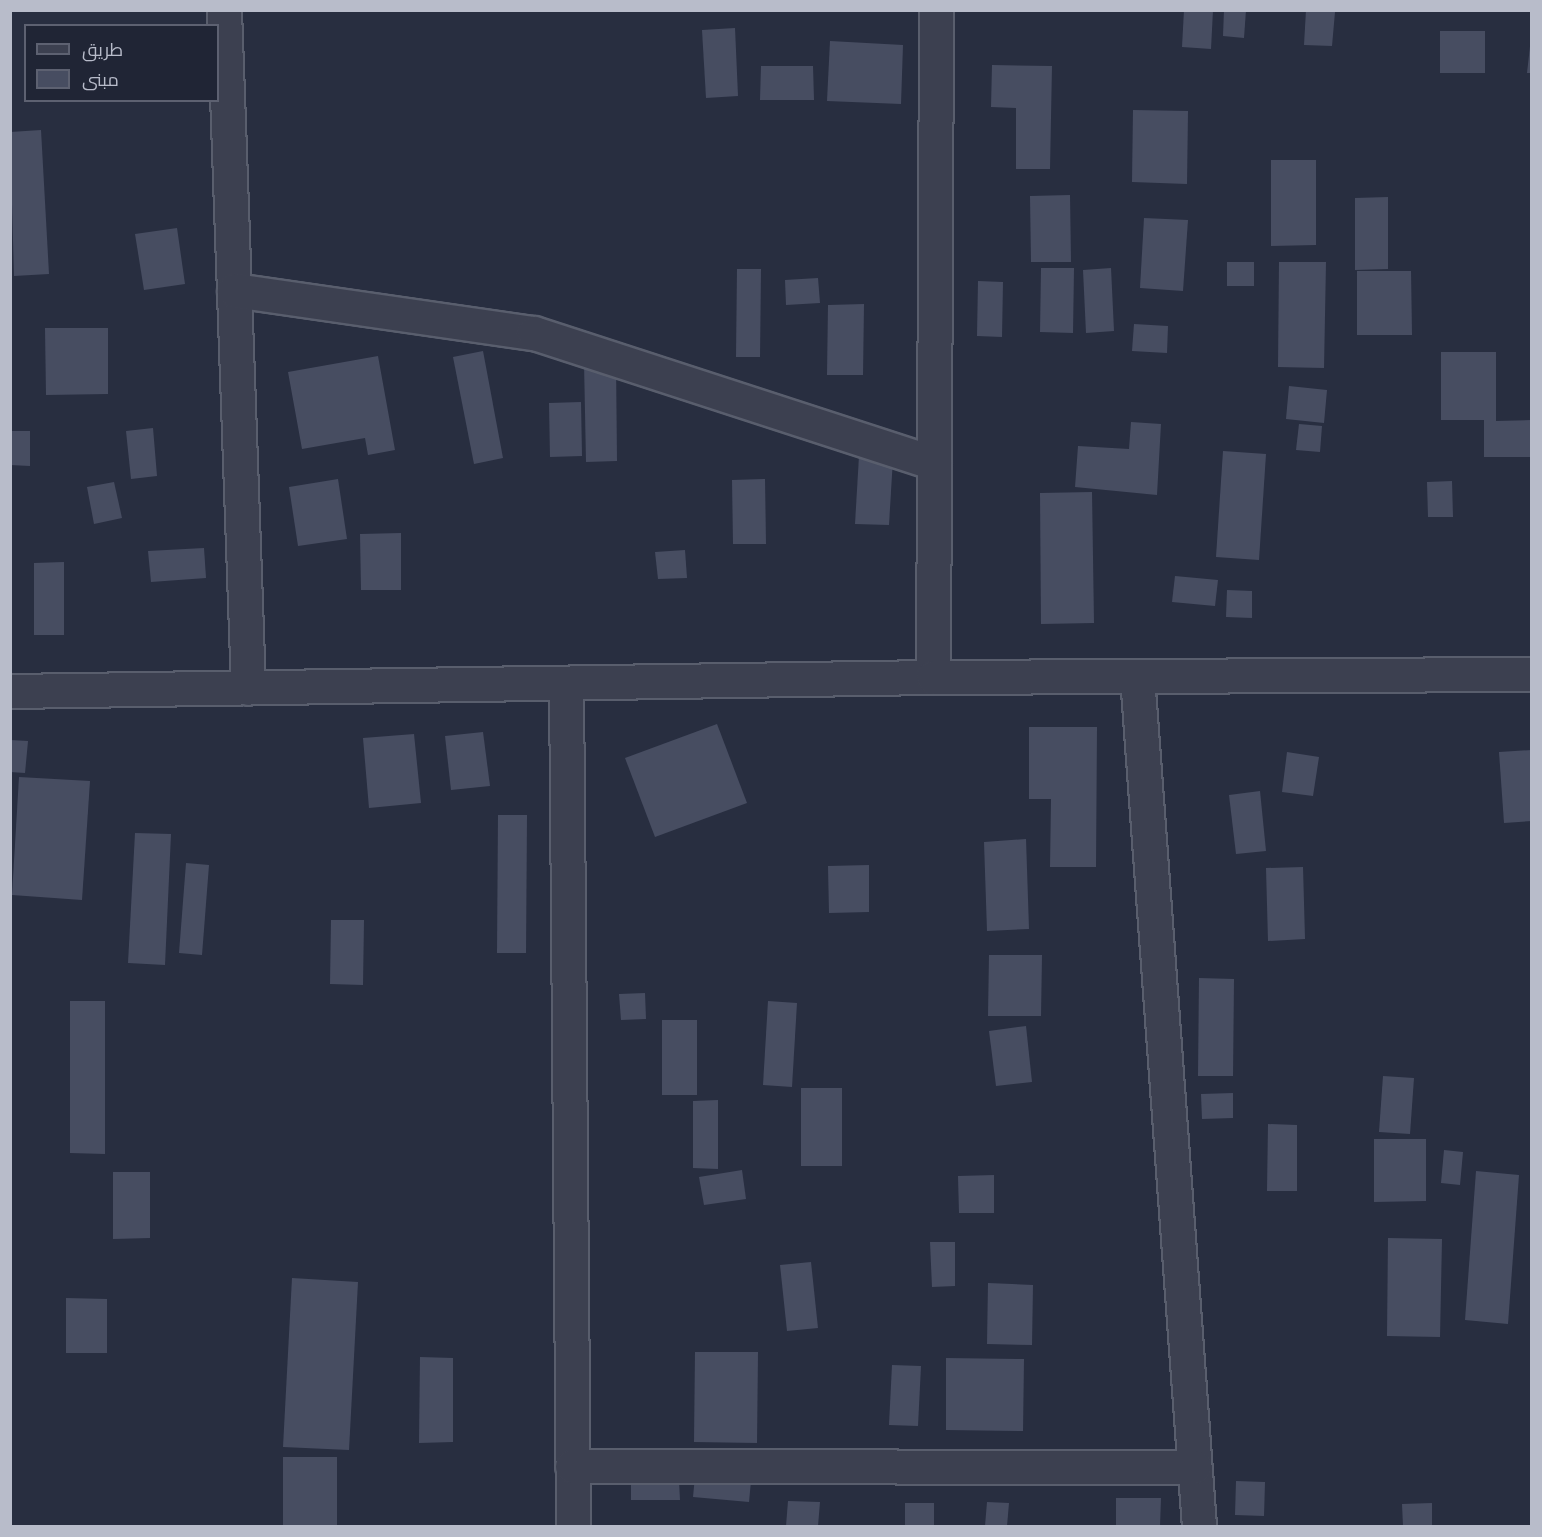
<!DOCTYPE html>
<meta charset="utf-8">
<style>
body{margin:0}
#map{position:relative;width:1542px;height:1537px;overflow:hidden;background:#282e40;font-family:Cabin,Cairo,sans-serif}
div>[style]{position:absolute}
.building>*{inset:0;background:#474d61}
.roads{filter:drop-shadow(2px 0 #595e6d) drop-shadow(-2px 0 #595e6d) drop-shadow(0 2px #595e6d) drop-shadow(0 -2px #595e6d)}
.minor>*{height:33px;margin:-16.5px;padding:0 16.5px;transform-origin:16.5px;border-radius:16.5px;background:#3c4050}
span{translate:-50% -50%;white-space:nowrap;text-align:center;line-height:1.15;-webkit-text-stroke:4.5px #202535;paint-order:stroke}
.frame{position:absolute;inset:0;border:12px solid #b8bcca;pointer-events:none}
.legend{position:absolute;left:24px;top:24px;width:195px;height:78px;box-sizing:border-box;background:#202535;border:2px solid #5d6171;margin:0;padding:8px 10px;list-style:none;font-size:18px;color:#b8bcca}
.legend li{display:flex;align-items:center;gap:12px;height:30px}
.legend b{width:30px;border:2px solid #5d6171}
</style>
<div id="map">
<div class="building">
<div style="clip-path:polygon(1184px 10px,1213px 10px,1211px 49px,1182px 47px)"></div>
<div style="clip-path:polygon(1224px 10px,1246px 10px,1244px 38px,1223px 36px)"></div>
<div style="clip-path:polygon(1306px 10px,1335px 12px,1332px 46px,1304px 45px)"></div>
<div style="clip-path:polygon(735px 28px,738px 96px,706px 98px,702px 30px)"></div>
<div style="clip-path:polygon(1532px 29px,1532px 73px,1527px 73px)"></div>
<div style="clip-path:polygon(1440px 31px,1485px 31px,1485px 73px,1440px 73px)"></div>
<div style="clip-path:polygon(830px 41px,903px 45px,901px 104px,827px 101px)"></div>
<div style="clip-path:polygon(992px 65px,1052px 66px,1050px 169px,1016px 169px,1016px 108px,991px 107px)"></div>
<div style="clip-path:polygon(761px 66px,813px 66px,814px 100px,760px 100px)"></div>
<div style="clip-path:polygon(1133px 110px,1188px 111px,1187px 184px,1132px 182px)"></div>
<div style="clip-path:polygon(41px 130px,49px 274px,14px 276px,10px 132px)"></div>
<div style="clip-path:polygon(1271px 160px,1316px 160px,1316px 245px,1271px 246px)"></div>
<div style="clip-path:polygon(1070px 195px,1071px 262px,1031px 262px,1030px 196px)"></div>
<div style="clip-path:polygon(1388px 197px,1388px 269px,1355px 270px,1355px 198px)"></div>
<div style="clip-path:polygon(1144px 218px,1188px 220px,1183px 291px,1140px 288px)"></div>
<div style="clip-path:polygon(177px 228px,185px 284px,144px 290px,135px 234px)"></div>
<div style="clip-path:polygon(1227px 262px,1254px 262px,1254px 286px,1227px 286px)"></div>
<div style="clip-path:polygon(1279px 262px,1326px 262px,1324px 368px,1278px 367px)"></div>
<div style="clip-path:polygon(1041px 268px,1074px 268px,1073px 333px,1040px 332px)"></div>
<div style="clip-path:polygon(1111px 268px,1114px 331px,1086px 333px,1083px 270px)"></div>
<div style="clip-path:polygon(737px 269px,761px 269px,760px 357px,736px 357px)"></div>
<div style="clip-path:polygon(1357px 271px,1411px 271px,1412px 335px,1357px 335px)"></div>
<div style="clip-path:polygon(818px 278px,820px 303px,786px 305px,785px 280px)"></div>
<div style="clip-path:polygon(978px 281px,1003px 282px,1002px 337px,977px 336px)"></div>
<div style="clip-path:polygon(864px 304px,863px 375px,827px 375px,828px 305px)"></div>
<div style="clip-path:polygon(1134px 324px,1168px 326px,1167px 353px,1132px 351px)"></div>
<div style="clip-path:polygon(45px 328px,108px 328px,108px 394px,46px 395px)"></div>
<div style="clip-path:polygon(483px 351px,503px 458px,474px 464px,453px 357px)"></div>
<div style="clip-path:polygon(1441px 352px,1496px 352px,1496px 421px,1531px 420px,1531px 457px,1484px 457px,1484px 420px,1441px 420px)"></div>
<div style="clip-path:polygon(378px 356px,395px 450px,368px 455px,365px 438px,302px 449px,288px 372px)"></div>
<div style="clip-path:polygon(584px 362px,616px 362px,617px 461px,586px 462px)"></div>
<div style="clip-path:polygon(1289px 386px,1327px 390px,1324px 423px,1286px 419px)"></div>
<div style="clip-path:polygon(581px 402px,582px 456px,550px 457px,549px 403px)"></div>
<div style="clip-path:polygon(1131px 422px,1161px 424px,1157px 495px,1075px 487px,1078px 446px,1129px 449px)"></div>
<div style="clip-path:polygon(1299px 424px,1322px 426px,1320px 452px,1296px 450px)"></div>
<div style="clip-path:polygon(153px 428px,157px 476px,131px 479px,126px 431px)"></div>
<div style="clip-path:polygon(10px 431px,30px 431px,30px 466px,10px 465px)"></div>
<div style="clip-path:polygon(1223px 451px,1266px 454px,1259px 560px,1216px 557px)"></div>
<div style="clip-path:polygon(859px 456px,893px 458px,889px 525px,855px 524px)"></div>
<div style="clip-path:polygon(338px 479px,347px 539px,298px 546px,289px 487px)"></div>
<div style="clip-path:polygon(765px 479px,766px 544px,733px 544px,732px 480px)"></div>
<div style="clip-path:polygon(1452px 481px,1453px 517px,1428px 517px,1427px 482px)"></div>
<div style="clip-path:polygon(114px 482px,122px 518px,94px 524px,87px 487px)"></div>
<div style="clip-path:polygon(1092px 492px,1094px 623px,1041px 624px,1040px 493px)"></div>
<div style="clip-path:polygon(401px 533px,401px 590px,361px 590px,360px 534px)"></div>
<div style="clip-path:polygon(204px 548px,206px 578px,151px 582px,148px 551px)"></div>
<div style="clip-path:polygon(685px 550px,687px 578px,658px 579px,655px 552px)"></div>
<div style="clip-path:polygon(64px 562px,64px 635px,34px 635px,34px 563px)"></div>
<div style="clip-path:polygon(1175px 576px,1218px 580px,1215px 606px,1172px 602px)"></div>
<div style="clip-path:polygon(1227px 590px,1252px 591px,1252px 618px,1226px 617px)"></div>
<div style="clip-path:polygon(717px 724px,747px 803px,655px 837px,625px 758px)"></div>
<div style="clip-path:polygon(1029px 727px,1097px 727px,1096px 867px,1050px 867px,1051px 799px,1029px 799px)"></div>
<div style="clip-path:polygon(483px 732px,490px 786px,451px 790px,445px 736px)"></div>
<div style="clip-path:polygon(414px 734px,421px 803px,369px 808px,363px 738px)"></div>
<div style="clip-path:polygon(10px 740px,28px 741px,25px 773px,10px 772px)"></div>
<div style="clip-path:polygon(1532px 750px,1532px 821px,1504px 823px,1499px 752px)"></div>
<div style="clip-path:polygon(1287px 752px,1319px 757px,1313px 796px,1282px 792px)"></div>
<div style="clip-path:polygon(19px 777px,90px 781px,82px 900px,12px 895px)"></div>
<div style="clip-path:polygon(1260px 791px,1266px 851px,1236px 854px,1229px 795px)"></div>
<div style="clip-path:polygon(498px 815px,527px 815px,526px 953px,497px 953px)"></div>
<div style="clip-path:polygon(135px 833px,171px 834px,165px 965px,128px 963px)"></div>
<div style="clip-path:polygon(1026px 839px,1029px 929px,987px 931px,984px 842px)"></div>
<div style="clip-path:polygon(186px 863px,209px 865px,202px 955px,179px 953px)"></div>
<div style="clip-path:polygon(869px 865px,869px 912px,829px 913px,828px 866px)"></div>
<div style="clip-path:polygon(1303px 867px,1305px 939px,1268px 941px,1266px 868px)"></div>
<div style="clip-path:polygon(331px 920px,364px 920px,363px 985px,330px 984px)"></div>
<div style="clip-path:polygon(989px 955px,1042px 955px,1041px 1016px,988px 1016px)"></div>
<div style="clip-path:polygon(1199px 978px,1234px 979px,1233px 1076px,1198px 1076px)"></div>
<div style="clip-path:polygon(645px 993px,646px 1019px,621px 1020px,619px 994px)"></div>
<div style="clip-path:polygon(70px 1001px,105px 1001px,105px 1154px,70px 1153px)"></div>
<div style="clip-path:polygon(768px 1001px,797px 1003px,792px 1087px,763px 1085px)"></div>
<div style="clip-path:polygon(662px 1020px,697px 1020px,697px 1095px,662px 1095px)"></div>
<div style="clip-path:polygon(1026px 1026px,1032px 1082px,996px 1086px,989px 1031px)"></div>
<div style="clip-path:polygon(1383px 1076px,1414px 1078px,1410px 1134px,1379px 1132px)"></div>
<div style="clip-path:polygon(801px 1088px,842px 1088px,842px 1166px,801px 1166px)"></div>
<div style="clip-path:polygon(1233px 1093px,1233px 1118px,1202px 1119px,1201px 1094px)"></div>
<div style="clip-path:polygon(718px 1100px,718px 1169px,693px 1168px,693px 1101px)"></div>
<div style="clip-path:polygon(1268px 1124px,1297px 1125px,1297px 1191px,1267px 1191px)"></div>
<div style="clip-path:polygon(1374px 1139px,1426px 1139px,1426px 1201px,1374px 1202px)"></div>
<div style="clip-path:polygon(1444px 1150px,1463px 1152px,1460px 1185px,1441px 1183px)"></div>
<div style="clip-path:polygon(742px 1170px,746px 1199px,704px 1205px,699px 1177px)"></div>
<div style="clip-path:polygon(1476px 1171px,1519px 1175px,1508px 1324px,1465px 1320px)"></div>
<div style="clip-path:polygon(113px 1172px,150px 1172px,150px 1238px,113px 1239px)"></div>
<div style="clip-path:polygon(994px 1175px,994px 1213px,959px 1213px,958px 1176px)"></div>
<div style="clip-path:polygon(1388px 1238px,1442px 1239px,1440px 1337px,1387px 1336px)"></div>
<div style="clip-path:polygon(930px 1242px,955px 1242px,955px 1286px,932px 1287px)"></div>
<div style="clip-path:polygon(811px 1262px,818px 1328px,787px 1331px,780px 1265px)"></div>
<div style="clip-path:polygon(292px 1278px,358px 1282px,349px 1450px,283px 1447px)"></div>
<div style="clip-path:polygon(988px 1283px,1033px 1285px,1032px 1345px,987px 1344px)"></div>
<div style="clip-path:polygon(66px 1298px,107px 1299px,107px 1353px,66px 1353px)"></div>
<div style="clip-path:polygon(695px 1352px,758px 1352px,757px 1443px,694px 1442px)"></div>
<div style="clip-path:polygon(420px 1357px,453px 1358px,453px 1442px,419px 1443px)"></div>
<div style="clip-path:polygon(946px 1358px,1024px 1359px,1023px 1431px,946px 1430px)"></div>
<div style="clip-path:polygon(892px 1365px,921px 1366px,918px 1426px,889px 1425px)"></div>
<div style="clip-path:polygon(283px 1457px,337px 1457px,337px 1526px,283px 1526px)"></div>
<div style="clip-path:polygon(695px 1476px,751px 1481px,749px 1502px,693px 1497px)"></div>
<div style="clip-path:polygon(631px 1481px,679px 1481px,680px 1500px,631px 1500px)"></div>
<div style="clip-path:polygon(1236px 1481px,1265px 1482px,1264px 1516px,1235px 1515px)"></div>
<div style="clip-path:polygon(1116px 1498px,1161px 1498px,1160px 1526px,1116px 1526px)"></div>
<div style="clip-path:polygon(788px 1501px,820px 1502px,818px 1526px,786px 1526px)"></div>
<div style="clip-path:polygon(987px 1502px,1009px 1503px,1007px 1526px,985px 1526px)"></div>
<div style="clip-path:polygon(905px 1503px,934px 1503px,934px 1526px,905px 1526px)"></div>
<div style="clip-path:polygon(1432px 1503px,1432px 1526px,1403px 1526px,1402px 1504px)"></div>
</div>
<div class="roads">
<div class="minor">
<div style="left:224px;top:10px;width:678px;rotate:87.97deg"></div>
<div style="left:234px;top:290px;width:303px;rotate:8.2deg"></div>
<div style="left:534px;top:333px;width:420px;rotate:18deg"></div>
<div style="left:1137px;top:676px;width:852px;rotate:85.83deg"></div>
<div style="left:933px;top:677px;width:667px;rotate:-89.74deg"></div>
<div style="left:566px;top:683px;width:843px;rotate:89.52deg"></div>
<div style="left:10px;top:691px;width:923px;rotate:-0.87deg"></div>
<div style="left:933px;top:677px;width:599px;rotate:-0.29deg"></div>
<div style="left:572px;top:1466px;width:622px;rotate:0.09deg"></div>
</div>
</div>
<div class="frame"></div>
<ul class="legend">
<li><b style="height:8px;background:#3c4050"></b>طريق</li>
<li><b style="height:16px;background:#474d61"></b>مبنى</li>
</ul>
</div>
